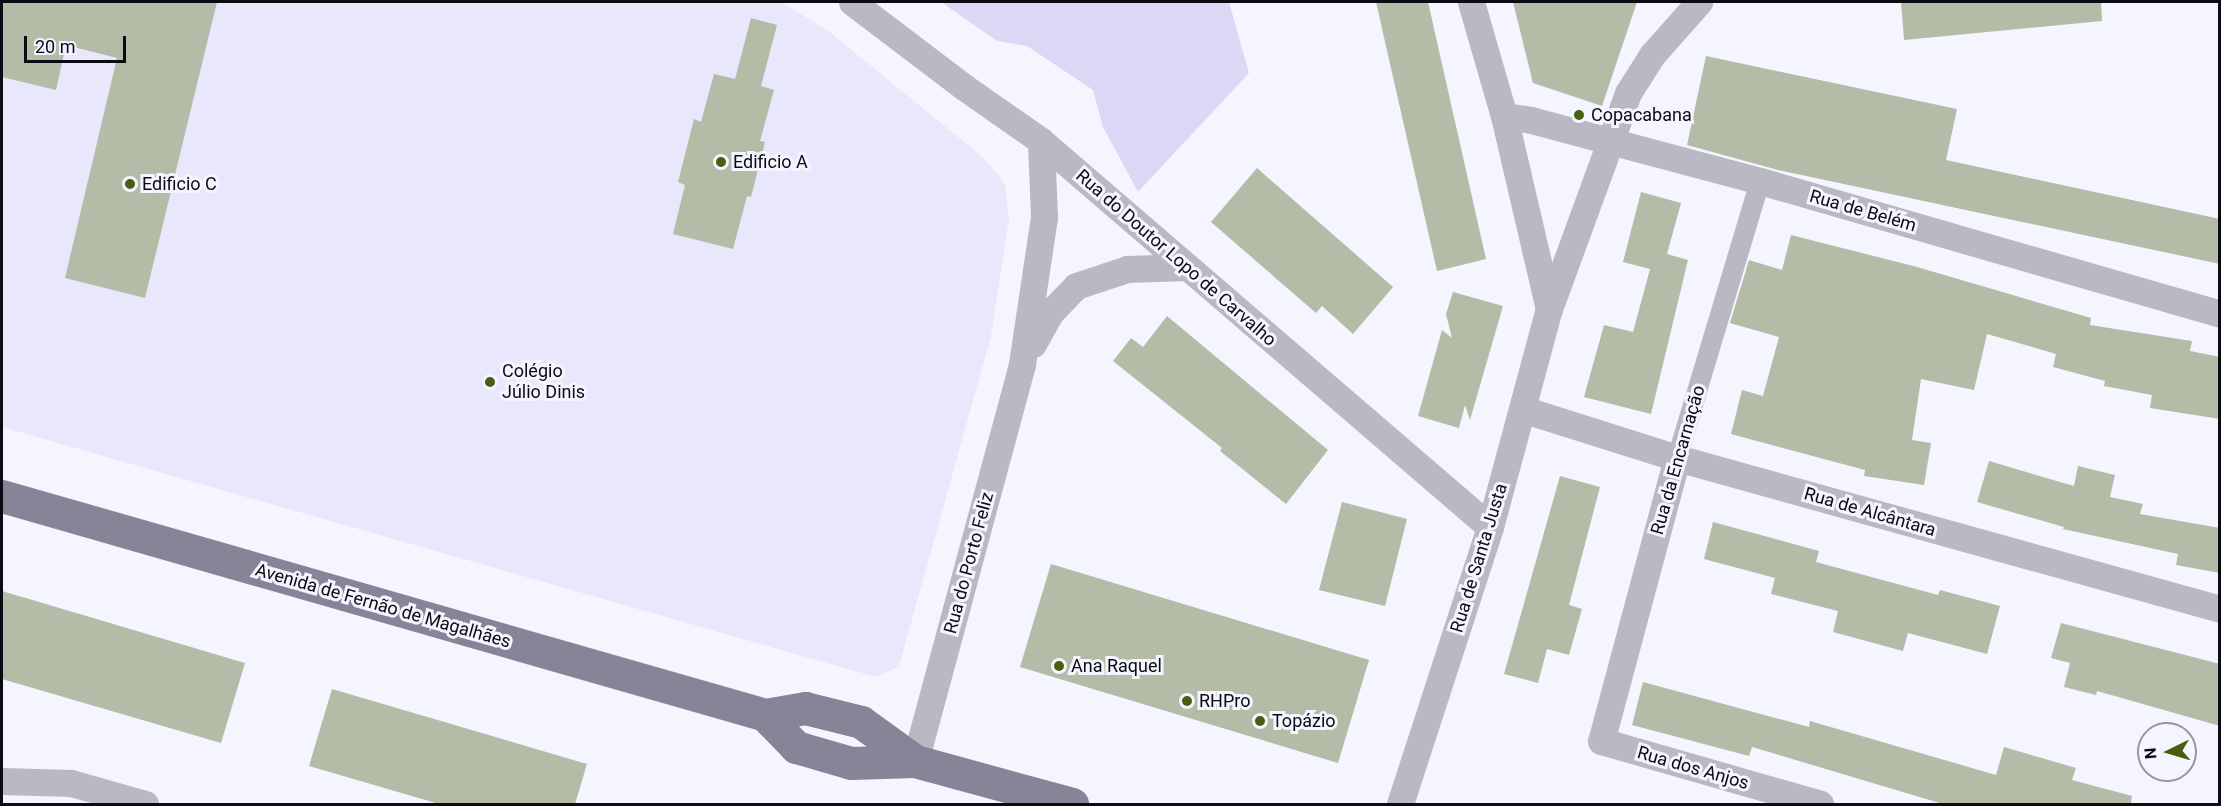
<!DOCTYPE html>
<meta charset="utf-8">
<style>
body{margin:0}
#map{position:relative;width:2221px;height:806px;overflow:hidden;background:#f5f5ff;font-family:Roboto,sans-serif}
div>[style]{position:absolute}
.built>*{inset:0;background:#e9e7fb}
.green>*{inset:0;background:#dad8f5}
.building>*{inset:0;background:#b2bca6}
.pedestrian>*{height:20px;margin:-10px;padding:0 10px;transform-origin:10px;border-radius:10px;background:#b9b8c3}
.minor>*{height:27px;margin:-13.5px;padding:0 13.5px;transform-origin:13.5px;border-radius:13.5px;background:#b9b8c3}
.primary>*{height:33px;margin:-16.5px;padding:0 16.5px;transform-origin:16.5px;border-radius:16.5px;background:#868597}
.dots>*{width:16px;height:16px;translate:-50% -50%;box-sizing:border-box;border:3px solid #f5f5ff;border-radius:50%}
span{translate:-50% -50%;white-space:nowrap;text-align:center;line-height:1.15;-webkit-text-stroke:6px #f5f5ff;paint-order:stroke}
.poi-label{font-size:18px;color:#0c0b13}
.left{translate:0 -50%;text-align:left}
.street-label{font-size:18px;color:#0c0b13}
.frame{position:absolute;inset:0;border:3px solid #0c0b13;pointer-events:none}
.north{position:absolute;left:2137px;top:722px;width:60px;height:60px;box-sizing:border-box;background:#f5f5ff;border:2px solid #9897a1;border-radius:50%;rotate:265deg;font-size:16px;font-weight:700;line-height:24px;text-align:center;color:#0c0b13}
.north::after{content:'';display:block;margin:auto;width:21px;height:27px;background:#47600f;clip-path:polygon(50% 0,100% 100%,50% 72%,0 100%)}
.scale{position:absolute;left:24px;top:36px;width:102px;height:27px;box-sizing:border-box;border:3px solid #0c0b13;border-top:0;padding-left:8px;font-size:18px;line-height:21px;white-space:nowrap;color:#0c0b13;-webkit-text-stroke:4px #f5f5ff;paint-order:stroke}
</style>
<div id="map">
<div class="built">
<div style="clip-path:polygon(2px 2px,781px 2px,827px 30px,985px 159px,1005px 184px,1009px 219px,991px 336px,899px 666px,876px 677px,2px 427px)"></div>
</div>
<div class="green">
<div style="clip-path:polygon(941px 2px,1229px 2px,1249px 73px,1138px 192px,1103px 127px,1093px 90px,1027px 46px,997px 41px)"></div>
</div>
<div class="building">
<div style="clip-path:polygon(2px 2px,217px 2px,145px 298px,65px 278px,117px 58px,66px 45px,56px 90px,2px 77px)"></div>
<div style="clip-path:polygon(1376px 2px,1428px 2px,1486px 259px,1437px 271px)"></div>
<div style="clip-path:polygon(1513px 2px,1637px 2px,1602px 106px,1533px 83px)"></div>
<div style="clip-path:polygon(1901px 2px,2101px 2px,2102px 21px,1904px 40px)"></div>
<div style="clip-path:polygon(751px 18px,777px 25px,761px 86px,774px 90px,760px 141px,765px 142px,751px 197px,747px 196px,733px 249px,673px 234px,685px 185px,678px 182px,694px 119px,701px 122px,714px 74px,735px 79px)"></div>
<div style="clip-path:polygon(1706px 56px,1957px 109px,1946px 160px,2220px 219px,2220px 264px,1778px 170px,1687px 145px)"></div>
<div style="clip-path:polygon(1257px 168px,1393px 287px,1353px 334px,1322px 306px,1316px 313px,1211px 222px)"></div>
<div style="clip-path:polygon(1641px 192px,1681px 203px,1667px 254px,1688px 260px,1651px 414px,1584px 397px,1604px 325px,1633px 332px,1650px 269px,1623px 262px)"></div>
<div style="clip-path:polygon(1791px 235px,1917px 267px,2091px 318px,2090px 325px,2192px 341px,2190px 351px,2220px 357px,2220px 419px,2150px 408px,2152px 395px,2104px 386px,2105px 381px,2053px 367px,2056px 354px,1987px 334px,1974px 390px,1921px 379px,1912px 440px,1931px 443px,1924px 485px,1864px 476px,1865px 470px,1731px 434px,1742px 390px,1763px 396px,1779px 337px,1730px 323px,1749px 260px,1782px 270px)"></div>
<div style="clip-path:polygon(1453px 292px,1503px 306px,1470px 420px,1465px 405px,1459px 428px,1418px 416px,1442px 330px,1452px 338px,1446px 314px)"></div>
<div style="clip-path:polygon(1167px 316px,1328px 450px,1286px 504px,1220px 451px,1222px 448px,1113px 361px,1131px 338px,1143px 347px)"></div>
<div style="clip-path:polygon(1989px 461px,2074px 486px,2078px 466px,2115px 475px,2110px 497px,2143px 504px,2140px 514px,2220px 528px,2220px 573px,2176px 565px,2178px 554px,2063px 529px,2064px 527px,1977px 502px)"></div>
<div style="clip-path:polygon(1560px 476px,1600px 487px,1569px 605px,1582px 609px,1569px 655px,1547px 649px,1538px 683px,1504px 674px)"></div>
<div style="clip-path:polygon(1342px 502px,1407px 519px,1385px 606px,1319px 590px)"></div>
<div style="clip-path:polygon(1713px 522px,1819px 551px,1816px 562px,1938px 595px,1940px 590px,2000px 606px,1987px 654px,1908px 633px,1903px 651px,1833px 632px,1838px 611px,1771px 594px,1775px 578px,1704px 559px)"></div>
<div style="clip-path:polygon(1051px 564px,1369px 660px,1338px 763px,1020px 667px)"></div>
<div style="clip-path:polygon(2px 591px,245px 663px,221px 743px,2px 679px)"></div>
<div style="clip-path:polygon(2061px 623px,2220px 664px,2220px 726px,2097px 691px,2096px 695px,2064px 687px,2070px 663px,2051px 658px)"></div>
<div style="clip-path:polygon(1643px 682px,1809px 727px,1810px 721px,1996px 775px,2004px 747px,2076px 768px,2072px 780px,2132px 796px,2131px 804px,1943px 804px,1752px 747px,1749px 756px,1632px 725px)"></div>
<div style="clip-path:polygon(332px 689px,587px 764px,575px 804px,439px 804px,309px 766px)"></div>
</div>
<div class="pedestrian">
<div style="left:1677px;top:458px;width:289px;rotate:-73.3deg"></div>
</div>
<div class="minor">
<div style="left:852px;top:2px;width:141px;rotate:37.2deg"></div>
<div style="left:964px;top:87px;width:94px;rotate:35deg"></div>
<div style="left:1041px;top:141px;width:592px;rotate:40.69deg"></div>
<div style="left:1471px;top:2px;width:119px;rotate:73.9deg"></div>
<div style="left:1504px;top:116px;width:198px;rotate:76.9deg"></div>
<div style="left:1504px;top:116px;width:27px;rotate:8deg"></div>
<div style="left:1531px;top:120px;width:237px;rotate:14.9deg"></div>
<div style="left:1760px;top:181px;width:479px;rotate:16.1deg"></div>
<div style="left:1033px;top:344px;width:35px;rotate:-61deg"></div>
<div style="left:1050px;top:313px;width:37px;rotate:-46deg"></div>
<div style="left:1076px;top:286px;width:54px;rotate:-18.4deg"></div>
<div style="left:1127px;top:269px;width:60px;rotate:-1.9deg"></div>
<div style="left:1522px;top:409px;width:163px;rotate:17.5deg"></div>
<div style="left:1677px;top:458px;width:564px;rotate:15.54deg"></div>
<div style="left:1677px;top:458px;width:293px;rotate:105deg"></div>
<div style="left:1601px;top:741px;width:228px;rotate:16deg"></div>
<div style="left:915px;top:761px;width:411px;rotate:-74.9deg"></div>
<div style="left:1022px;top:364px;width:149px;rotate:-81.5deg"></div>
<div style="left:1044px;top:217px;width:76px;rotate:-92.3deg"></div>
<div style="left:2px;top:781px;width:69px;rotate:1.7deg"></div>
<div style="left:71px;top:783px;width:77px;rotate:15.8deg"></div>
<div style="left:1400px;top:804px;width:291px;rotate:-72deg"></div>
<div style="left:1490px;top:527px;width:226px;rotate:-74.9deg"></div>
<div style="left:1549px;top:309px;width:230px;rotate:-69.9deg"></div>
<div style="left:1628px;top:93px;width:45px;rotate:-57.7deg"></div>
<div style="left:1652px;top:55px;width:71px;rotate:-48.4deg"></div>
</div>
<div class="primary">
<div style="left:2px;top:496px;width:794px;rotate:16.01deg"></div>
<div style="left:765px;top:715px;width:41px;rotate:-9.9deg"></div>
<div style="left:805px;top:708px;width:58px;rotate:14deg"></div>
<div style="left:861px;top:722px;width:67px;rotate:35.8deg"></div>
<div style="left:765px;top:715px;width:45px;rotate:45.9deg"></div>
<div style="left:796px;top:747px;width:57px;rotate:16.2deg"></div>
<div style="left:851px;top:763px;width:64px;rotate:-1.8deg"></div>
<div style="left:915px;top:761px;width:163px;rotate:15.3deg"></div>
</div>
<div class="dots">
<div style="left:1579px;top:115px;background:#47600f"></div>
<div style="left:721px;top:162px;background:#47600f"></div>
<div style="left:130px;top:184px;background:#47600f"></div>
<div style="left:490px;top:382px;background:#47600f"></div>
<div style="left:1059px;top:666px;background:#47600f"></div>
<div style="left:1187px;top:701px;background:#47600f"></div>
<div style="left:1260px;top:721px;background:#47600f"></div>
</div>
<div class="poi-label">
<span class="left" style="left:1591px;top:115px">Copacabana</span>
<span class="left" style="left:733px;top:162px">Edificio A</span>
<span class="left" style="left:142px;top:184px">Edificio C</span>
<span class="left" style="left:502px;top:382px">Colégio<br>Júlio Dinis</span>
<span class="left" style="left:1071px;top:666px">Ana Raquel</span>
<span class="left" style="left:1199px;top:701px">RHPro</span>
<span class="left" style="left:1272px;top:721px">Topázio</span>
</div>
<div class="street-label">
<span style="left:1863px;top:211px;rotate:16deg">Rua de Belém</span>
<span style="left:1176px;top:258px;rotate:41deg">Rua do Doutor Lopo de Carvalho</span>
<span style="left:1678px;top:460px;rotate:-74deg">Rua da Encarnação</span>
<span style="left:1870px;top:512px;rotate:16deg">Rua de Alcântara</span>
<span style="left:1479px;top:558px;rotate:-73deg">Rua de Santa Justa</span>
<span style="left:969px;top:563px;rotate:-75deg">Rua do Porto Feliz</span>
<span style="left:383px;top:606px;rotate:16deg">Avenida de Fernão de Magalhães</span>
<span style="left:1693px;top:768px;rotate:16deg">Rua dos Anjos</span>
</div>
<div class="frame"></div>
<div class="north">N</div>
<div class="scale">20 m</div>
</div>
